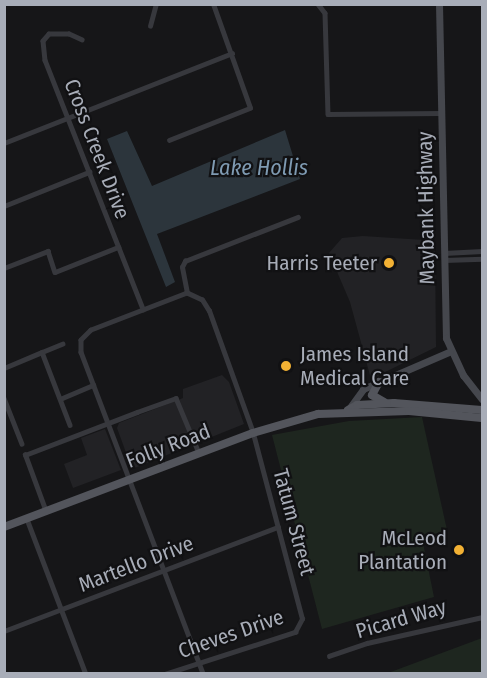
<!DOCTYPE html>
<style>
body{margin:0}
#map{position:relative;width:487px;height:678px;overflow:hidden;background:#161618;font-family:"Fira Sans Condensed",sans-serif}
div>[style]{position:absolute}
.built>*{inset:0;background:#222225}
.green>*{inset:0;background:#1e261f}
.water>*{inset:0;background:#2c353c}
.street>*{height:4.5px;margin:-2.25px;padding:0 2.25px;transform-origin:2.25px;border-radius:2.25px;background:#37383d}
.secondary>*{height:7px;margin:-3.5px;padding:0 3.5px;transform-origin:3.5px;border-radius:3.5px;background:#45474d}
.primary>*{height:8px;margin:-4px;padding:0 4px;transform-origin:4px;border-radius:4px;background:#53555c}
.dots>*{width:16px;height:16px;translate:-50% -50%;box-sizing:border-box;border:3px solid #111113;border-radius:50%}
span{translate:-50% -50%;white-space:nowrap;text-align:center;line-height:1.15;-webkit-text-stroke:4.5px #111113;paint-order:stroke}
.street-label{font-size:21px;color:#a8adb8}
.poi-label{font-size:21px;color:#a8adb8}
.right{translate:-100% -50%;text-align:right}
.left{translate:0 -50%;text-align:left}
.water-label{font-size:22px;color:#7f9bb3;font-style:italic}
.frame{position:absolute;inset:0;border:6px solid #a8adb8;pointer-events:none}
</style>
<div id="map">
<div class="built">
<div style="clip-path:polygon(363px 236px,424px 240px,435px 246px,436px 347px,371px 379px,350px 302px,329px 253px,342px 238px)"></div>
<div style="clip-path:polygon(222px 375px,229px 382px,244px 424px,132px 469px,117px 428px,119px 423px,183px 398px,183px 389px)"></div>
<div style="clip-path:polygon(105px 429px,121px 470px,73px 488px,64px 464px,87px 455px,81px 438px)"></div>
</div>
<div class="green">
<div style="clip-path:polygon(422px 417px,447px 530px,422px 538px,434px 597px,322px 629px,272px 435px,349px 421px)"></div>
<div style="clip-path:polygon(482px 638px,482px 673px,388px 673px)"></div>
</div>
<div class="water">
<div style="clip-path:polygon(285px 130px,300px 179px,157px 234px,175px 282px,166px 287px,107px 139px,127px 131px,152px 186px)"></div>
</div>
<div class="street">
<div style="left:318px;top:4px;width:11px;rotate:52deg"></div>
<div style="left:325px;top:13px;width:101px;rotate:88.3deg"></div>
<div style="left:328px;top:114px;width:113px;rotate:-0.5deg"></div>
<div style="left:150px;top:26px;width:23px;rotate:-75deg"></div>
<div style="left:82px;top:40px;width:14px;rotate:-155deg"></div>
<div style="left:69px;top:34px;width:20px;rotate:180deg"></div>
<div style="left:49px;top:34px;width:9px;rotate:131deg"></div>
<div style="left:43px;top:41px;width:19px;rotate:84deg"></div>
<div style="left:45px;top:60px;width:268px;rotate:68.5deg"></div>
<div style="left:169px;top:140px;width:87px;rotate:-21.6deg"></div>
<div style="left:250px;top:108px;width:110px;rotate:-109.6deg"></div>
<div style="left:4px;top:143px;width:245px;rotate:-21.5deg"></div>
<div style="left:4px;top:206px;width:92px;rotate:-21.8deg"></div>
<div style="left:444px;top:253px;width:38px;rotate:-3deg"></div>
<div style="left:444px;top:260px;width:38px;rotate:-2deg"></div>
<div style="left:4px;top:268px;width:47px;rotate:-21.1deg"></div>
<div style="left:48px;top:251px;width:22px;rotate:72deg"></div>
<div style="left:55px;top:272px;width:68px;rotate:-21.6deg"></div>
<div style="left:187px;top:293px;width:103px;rotate:158.9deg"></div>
<div style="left:91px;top:330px;width:14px;rotate:135deg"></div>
<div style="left:81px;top:340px;width:12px;rotate:90deg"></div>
<div style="left:81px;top:352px;width:344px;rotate:69.2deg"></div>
<div style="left:187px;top:293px;width:26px;rotate:-101deg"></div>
<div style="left:182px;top:267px;width:7px;rotate:-63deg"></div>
<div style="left:185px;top:261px;width:121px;rotate:-21.3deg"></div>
<div style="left:42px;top:352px;width:22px;rotate:-22deg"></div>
<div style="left:4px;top:368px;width:41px;rotate:-22.8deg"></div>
<div style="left:42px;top:352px;width:78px;rotate:69deg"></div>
<div style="left:4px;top:398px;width:49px;rotate:68.6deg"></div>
<div style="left:60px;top:399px;width:36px;rotate:-23deg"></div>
<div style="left:46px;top:512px;width:61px;rotate:-110.2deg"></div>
<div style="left:25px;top:455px;width:120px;rotate:-21deg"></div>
<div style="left:137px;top:412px;width:41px;rotate:-19.7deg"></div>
<div style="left:176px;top:398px;width:60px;rotate:67.3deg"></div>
<div style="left:27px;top:519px;width:166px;rotate:69.2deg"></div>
<div style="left:4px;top:631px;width:293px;rotate:-20.8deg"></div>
<div style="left:329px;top:656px;width:40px;rotate:-18.9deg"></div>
<div style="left:367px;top:643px;width:118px;rotate:-12.7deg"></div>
<div style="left:165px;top:674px;width:137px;rotate:-17.9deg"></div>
<div style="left:295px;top:632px;width:15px;rotate:-62deg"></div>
<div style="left:302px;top:619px;width:192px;rotate:-104.8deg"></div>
<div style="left:253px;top:433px;width:130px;rotate:-109.8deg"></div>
<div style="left:209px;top:311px;width:13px;rotate:-122deg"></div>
<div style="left:202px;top:300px;width:17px;rotate:-155deg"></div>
</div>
<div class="secondary">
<div style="left:439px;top:4px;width:334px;rotate:88.8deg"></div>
<div style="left:446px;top:338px;width:41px;rotate:65.3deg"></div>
<div style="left:463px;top:375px;width:31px;rotate:52deg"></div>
<div style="left:348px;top:410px;width:26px;rotate:-54deg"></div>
<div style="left:363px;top:389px;width:94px;rotate:-23.3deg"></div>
</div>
<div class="primary">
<div style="left:379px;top:382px;width:15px;rotate:118deg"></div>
<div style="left:372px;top:395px;width:14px;rotate:30deg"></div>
<div style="left:348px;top:410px;width:10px;rotate:-29deg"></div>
<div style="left:357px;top:405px;width:37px;rotate:-3deg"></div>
<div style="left:394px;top:403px;width:88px;rotate:4.5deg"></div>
<div style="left:4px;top:527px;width:266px;rotate:-20.7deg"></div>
<div style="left:253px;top:433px;width:68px;rotate:-16.3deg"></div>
<div style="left:318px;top:414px;width:91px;rotate:-1.9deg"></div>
<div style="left:409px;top:411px;width:73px;rotate:5.5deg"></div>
</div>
<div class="dots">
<div style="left:389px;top:263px;background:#f2b134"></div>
<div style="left:286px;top:366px;background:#f2b134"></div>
<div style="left:459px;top:550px;background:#f2b134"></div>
</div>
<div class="street-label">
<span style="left:97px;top:149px;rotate:69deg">Cross Creek Drive</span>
<span style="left:426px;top:208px;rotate:-91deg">Maybank Highway</span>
<span style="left:168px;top:446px;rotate:-21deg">Folly Road</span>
<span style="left:294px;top:522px;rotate:75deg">Tatum Street</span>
<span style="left:136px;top:564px;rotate:-21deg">Martello Drive</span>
<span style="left:401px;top:619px;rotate:-16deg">Picard Way</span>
<span style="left:231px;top:634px;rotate:-19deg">Cheves Drive</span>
</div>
<div class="poi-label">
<span class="right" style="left:377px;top:263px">Harris Teeter</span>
<span class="left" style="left:300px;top:366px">James Island<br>Medical Care</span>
<span class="right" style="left:447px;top:550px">McLeod<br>Plantation</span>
</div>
<div class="water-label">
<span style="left:259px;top:168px">Lake Hollis</span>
</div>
<div class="frame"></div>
</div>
